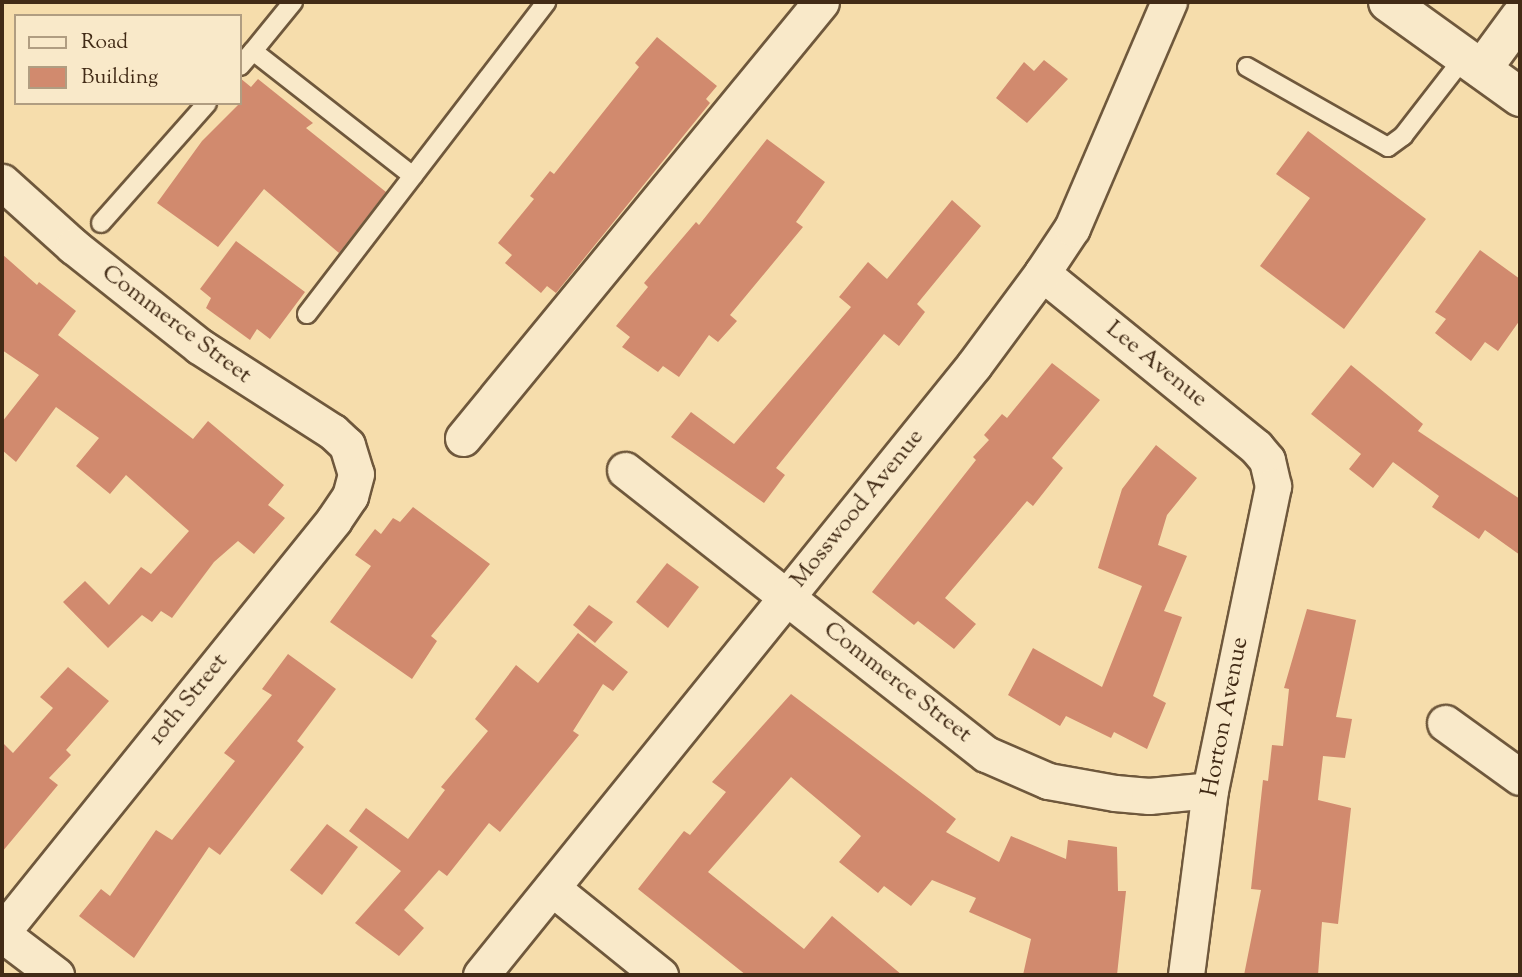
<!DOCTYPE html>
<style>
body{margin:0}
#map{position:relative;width:1522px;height:977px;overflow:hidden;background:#f6ddac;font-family:"Sorts Mill Goudy",serif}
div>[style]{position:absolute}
.building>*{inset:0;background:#d18a6e}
.roads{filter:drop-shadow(2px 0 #6f583c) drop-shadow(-2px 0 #6f583c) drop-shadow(0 2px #6f583c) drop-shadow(0 -2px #6f583c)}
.lane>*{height:18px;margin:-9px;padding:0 9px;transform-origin:9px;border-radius:9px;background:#f9e9c9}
.street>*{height:35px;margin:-17.5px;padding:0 17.5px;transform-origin:17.5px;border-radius:17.5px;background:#f9e9c9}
.secondary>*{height:38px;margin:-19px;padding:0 19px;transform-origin:19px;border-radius:19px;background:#f9e9c9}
span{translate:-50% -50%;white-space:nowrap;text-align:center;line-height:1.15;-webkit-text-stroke:7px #f9e9c9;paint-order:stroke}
.street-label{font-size:24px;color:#422b16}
.frame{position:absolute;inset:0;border:4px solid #422b16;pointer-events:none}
.legend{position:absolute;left:14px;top:14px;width:228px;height:91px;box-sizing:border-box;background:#f9e9c9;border:2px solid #b09d81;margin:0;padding:9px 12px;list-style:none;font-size:21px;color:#422b16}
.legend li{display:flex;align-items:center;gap:14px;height:35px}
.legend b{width:35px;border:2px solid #b09d81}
</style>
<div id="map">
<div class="building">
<div style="clip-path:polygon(657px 37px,717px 86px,706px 99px,710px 103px,556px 293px,547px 286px,541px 293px,505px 263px,512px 255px,498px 243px,534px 199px,530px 196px,550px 171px,554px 174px,639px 67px,635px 63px)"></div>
<div style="clip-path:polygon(1044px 60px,1068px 79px,1027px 123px,996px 98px,1024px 62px,1034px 71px)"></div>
<div style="clip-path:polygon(240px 78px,251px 87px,258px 79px,313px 123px,306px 128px,386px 192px,339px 253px,264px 189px,218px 247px,157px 203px,202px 141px,240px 103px)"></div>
<div style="clip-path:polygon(1308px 131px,1426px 219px,1344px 329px,1260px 266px,1310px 198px,1276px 174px)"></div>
<div style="clip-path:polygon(767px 139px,825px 182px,796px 222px,803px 227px,730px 315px,737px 321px,718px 342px,709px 335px,679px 377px,663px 366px,658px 372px,622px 347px,630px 337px,616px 326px,648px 287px,644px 283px,696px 222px,699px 225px)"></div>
<div style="clip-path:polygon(952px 200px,981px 226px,917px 304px,925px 312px,899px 346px,884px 334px,776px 468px,785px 475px,764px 503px,671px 437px,691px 412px,734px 444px,851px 307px,839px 297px,868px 262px,887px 279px)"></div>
<div style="clip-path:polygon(236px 241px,305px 292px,270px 339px,257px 329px,250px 340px,206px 308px,211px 298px,200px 289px)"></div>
<div style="clip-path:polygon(1480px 250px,1520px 279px,1520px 320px,1498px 351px,1485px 342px,1471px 361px,1435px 333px,1446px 319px,1435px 312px)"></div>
<div style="clip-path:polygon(2px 254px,37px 285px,39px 282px,76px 311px,58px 335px,193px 439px,208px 421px,284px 485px,268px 505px,285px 518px,254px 554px,238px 541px,214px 562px,172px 618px,161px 611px,152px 622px,142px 615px,108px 648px,63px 602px,85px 581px,109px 605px,141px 567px,151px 574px,189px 531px,126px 475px,110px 494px,76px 466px,99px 438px,56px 407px,16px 462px,2px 450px,2px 422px,39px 375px,2px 350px)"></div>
<div style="clip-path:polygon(1052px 363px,1100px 400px,1052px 458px,1063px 468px,1033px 506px,1027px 501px,945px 598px,976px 624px,954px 649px,918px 621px,914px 625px,872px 592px,976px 460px,973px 457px,989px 440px,984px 435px,1002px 414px,1007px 418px)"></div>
<div style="clip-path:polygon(1351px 365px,1423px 424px,1418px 431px,1520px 499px,1520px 555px,1485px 530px,1479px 539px,1432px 507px,1439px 496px,1393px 462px,1373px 488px,1349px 469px,1361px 454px,1311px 414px)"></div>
<div style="clip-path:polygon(1156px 445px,1197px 478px,1167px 515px,1158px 545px,1187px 556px,1164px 611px,1182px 617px,1153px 696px,1166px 703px,1147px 749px,1114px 732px,1111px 738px,1066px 716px,1060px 726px,1008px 695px,1033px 648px,1102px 687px,1142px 586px,1098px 568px,1122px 489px)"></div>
<div style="clip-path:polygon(413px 507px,490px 564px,431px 636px,437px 641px,412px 679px,330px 622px,371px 566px,355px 555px,375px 529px,381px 534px,393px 518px,400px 522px)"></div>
<div style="clip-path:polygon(667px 563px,699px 587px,668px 628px,636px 602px)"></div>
<div style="clip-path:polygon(589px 605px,613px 622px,595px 643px,573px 625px)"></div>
<div style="clip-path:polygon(1307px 609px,1356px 620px,1336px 717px,1352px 719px,1345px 758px,1323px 756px,1318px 800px,1351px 808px,1338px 924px,1322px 922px,1318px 975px,1244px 975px,1261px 890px,1251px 889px,1263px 780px,1268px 781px,1272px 745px,1283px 746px,1289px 689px,1284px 688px)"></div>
<div style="clip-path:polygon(578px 633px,628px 672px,613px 691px,603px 684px,573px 731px,579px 735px,500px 832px,489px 823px,447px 876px,439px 870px,404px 910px,424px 928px,399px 956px,355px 923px,401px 871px,349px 831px,366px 808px,408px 839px,445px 790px,441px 787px,488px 731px,475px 719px,516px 665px,538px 683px)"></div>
<div style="clip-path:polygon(288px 654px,336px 689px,297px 741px,304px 747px,220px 855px,209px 847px,134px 958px,79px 916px,101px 889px,110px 896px,156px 830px,172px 840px,235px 761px,224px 753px,272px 695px,262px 689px)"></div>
<div style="clip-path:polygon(68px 667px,109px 701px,66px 750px,71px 755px,49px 778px,58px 785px,2px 852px,2px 742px,13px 753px,53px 708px,40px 697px)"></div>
<div style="clip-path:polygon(791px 694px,956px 819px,946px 832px,999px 862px,1011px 836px,1066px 859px,1068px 840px,1117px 847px,1118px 891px,1126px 891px,1117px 975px,1023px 975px,1031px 939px,969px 912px,976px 898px,932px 880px,911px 906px,884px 886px,878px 893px,839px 862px,861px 836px,791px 777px,708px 872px,804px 949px,832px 916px,902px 975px,746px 975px,638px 889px,684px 831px,690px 835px,726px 792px,712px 782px)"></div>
<div style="clip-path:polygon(327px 824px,358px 847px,322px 895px,290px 870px)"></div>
</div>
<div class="roads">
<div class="lane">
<div style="left:293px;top:2px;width:63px;rotate:129.2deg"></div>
<div style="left:253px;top:51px;width:203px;rotate:38deg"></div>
<div style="left:240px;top:66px;width:20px;rotate:-49deg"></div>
<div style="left:1247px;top:67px;width:162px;rotate:29.6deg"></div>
<div style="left:1388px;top:147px;width:19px;rotate:-36deg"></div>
<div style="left:1403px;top:136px;width:101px;rotate:-52.2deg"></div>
<div style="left:101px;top:223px;width:160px;rotate:-48.5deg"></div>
<div style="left:307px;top:314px;width:393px;rotate:-52.5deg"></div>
</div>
<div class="street">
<div style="left:2px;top:182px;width:96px;rotate:42deg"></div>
<div style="left:73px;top:246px;width:161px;rotate:38.4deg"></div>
<div style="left:199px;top:346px;width:159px;rotate:32.7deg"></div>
<div style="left:333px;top:432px;width:19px;rotate:43deg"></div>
<div style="left:347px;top:445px;width:30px;rotate:73deg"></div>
<div style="left:356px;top:474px;width:23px;rotate:105deg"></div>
<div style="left:350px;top:496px;width:29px;rotate:124deg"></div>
<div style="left:334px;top:520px;width:529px;rotate:128.86deg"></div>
<div style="left:1042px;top:273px;width:276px;rotate:39.1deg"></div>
<div style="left:1256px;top:447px;width:17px;rotate:50deg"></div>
<div style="left:1267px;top:460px;width:27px;rotate:77deg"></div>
<div style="left:1273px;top:486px;width:310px;rotate:101.7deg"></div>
<div style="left:1210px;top:790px;width:187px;rotate:97.4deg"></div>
<div style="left:463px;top:438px;width:564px;rotate:-50.61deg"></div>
<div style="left:625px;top:470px;width:459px;rotate:38.2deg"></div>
<div style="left:986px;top:754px;width:68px;rotate:23.5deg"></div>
<div style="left:1048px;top:781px;width:68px;rotate:10.2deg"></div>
<div style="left:1115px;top:793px;width:34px;rotate:5deg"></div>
<div style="left:1149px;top:796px;width:61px;rotate:-5.6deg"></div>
<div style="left:1445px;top:723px;width:92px;rotate:35.8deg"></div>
<div style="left:552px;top:888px;width:139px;rotate:38.9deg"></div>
<div style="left:2px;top:934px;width:68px;rotate:37.2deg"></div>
<div style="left:481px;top:975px;width:784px;rotate:-51.05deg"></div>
<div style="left:974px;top:365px;width:114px;rotate:-53.5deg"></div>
<div style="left:1042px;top:273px;width:54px;rotate:-56.3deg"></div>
<div style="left:1072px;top:228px;width:246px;rotate:-66.8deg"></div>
</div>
<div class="secondary">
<div style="left:1388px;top:2px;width:163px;rotate:35.7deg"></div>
<div style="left:1482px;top:69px;width:64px;rotate:-53.8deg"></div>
</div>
</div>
<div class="street-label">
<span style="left:176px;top:325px;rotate:37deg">Commerce Street</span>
<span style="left:1156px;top:365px;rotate:39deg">Lee Avenue</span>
<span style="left:858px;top:509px;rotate:-51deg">Mosswood Avenue</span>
<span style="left:897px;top:683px;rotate:38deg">Commerce Street</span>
<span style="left:189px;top:700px;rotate:-51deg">10th Street</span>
<span style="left:1226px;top:717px;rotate:-79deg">Horton Avenue</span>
</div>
<div class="frame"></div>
<ul class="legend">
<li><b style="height:9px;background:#f9e9c9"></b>Road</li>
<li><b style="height:19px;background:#d18a6e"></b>Building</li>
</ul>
</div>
